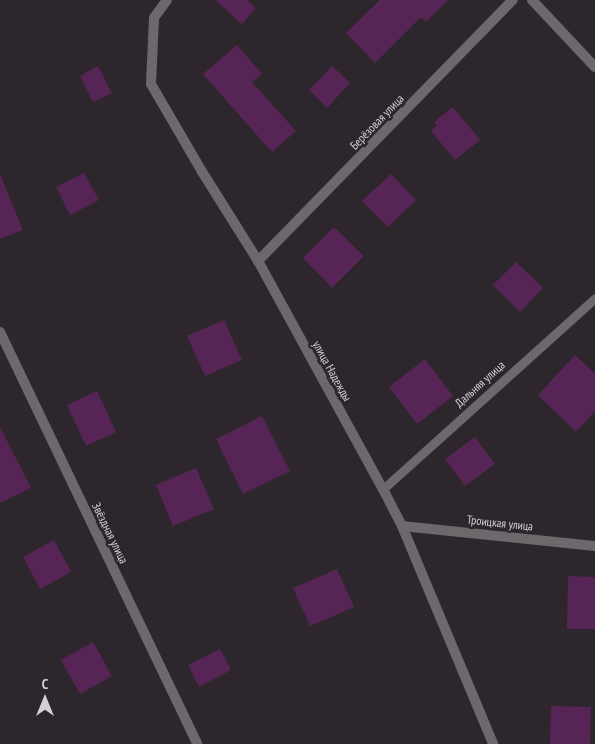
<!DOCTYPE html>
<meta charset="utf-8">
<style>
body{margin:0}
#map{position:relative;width:595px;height:744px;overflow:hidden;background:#2d272d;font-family:"PT Sans Narrow",sans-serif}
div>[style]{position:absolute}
.building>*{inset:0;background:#562555}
.lane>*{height:9px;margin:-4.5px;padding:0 4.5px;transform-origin:4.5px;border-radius:4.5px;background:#6c686b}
.street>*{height:10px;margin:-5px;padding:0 5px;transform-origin:5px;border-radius:5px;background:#6c686b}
span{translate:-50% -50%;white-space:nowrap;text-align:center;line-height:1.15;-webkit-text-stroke:5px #2d272d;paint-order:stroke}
.street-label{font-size:12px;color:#d4d0d4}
.north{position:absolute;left:20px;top:674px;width:50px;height:50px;-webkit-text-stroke:4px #2d272d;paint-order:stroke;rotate:0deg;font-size:14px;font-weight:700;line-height:20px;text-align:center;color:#d4d0d4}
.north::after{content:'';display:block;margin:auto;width:18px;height:22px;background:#d4d0d4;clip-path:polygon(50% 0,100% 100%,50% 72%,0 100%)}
</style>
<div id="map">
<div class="building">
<div style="clip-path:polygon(215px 0,247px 0,256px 8px,242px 24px)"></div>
<div style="clip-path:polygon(380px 0,448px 0,426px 22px,421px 17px,375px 63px,346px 33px)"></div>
<div style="clip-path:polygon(237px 45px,262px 74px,252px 82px,296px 131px,272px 152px,203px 74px)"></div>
<div style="clip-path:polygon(98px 66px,112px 93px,93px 102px,80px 76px)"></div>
<div style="clip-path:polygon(332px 66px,350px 83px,327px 108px,309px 90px)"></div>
<div style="clip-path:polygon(453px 107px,480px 140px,455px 160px,431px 131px,437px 125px,434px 122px)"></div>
<div style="clip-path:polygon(84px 173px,99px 200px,70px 215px,56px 187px)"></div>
<div style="clip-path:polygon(0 174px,23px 230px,0 239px)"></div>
<div style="clip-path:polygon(391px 174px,416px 200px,388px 227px,362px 201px)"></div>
<div style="clip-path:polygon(334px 227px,364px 256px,332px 288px,303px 258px)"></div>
<div style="clip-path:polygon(516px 262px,543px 288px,520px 312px,493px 285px)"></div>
<div style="clip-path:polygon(224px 320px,242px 360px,205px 376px,187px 336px)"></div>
<div style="clip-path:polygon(575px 355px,595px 374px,595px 411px,576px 432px,538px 395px)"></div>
<div style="clip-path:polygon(425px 359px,453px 396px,417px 424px,389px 387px)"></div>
<div style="clip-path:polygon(97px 391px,116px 432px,86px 446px,67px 405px)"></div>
<div style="clip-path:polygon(262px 416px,290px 471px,243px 494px,216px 439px)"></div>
<div style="clip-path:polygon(0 427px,31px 488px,0 503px)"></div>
<div style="clip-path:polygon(475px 437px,495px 464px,465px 486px,445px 459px)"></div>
<div style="clip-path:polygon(196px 468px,214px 509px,173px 526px,156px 485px)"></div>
<div style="clip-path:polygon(54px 540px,71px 572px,40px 589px,23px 557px)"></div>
<div style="clip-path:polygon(337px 569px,354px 607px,310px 626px,293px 588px)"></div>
<div style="clip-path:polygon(568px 576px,595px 577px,595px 629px,567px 629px)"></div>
<div style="clip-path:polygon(93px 642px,112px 676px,80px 694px,61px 660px)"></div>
<div style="clip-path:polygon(220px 649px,231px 670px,199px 687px,188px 665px)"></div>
<div style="clip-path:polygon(551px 706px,591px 707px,590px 744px,550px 744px)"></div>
</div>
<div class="lane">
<div style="left:383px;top:489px;width:285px;rotate:-42deg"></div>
</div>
<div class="street">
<div style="left:167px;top:0;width:22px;rotate:126deg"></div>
<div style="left:154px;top:18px;width:66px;rotate:92.6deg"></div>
<div style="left:151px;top:84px;width:99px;rotate:59.8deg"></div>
<div style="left:201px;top:170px;width:107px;rotate:57.9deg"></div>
<div style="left:258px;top:261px;width:260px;rotate:61.3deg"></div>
<div style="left:383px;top:489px;width:42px;rotate:62.8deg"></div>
<div style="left:402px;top:526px;width:236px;rotate:67.3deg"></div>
<div style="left:532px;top:0;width:92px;rotate:46.8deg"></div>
<div style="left:258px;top:261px;width:365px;rotate:-45.7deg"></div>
<div style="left:0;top:332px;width:457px;rotate:64.4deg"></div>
<div style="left:402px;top:526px;width:194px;rotate:5.9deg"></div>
</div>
<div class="street-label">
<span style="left:377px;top:122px;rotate:-46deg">Берёзовая улица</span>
<span style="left:332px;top:371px;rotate:61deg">улица Надежды</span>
<span style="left:480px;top:384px;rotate:-42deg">Дальняя улица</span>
<span style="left:500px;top:523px;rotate:6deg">Троицкая улица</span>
<span style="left:110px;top:533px;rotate:64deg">Звёздная улица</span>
</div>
<div class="north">С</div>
</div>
